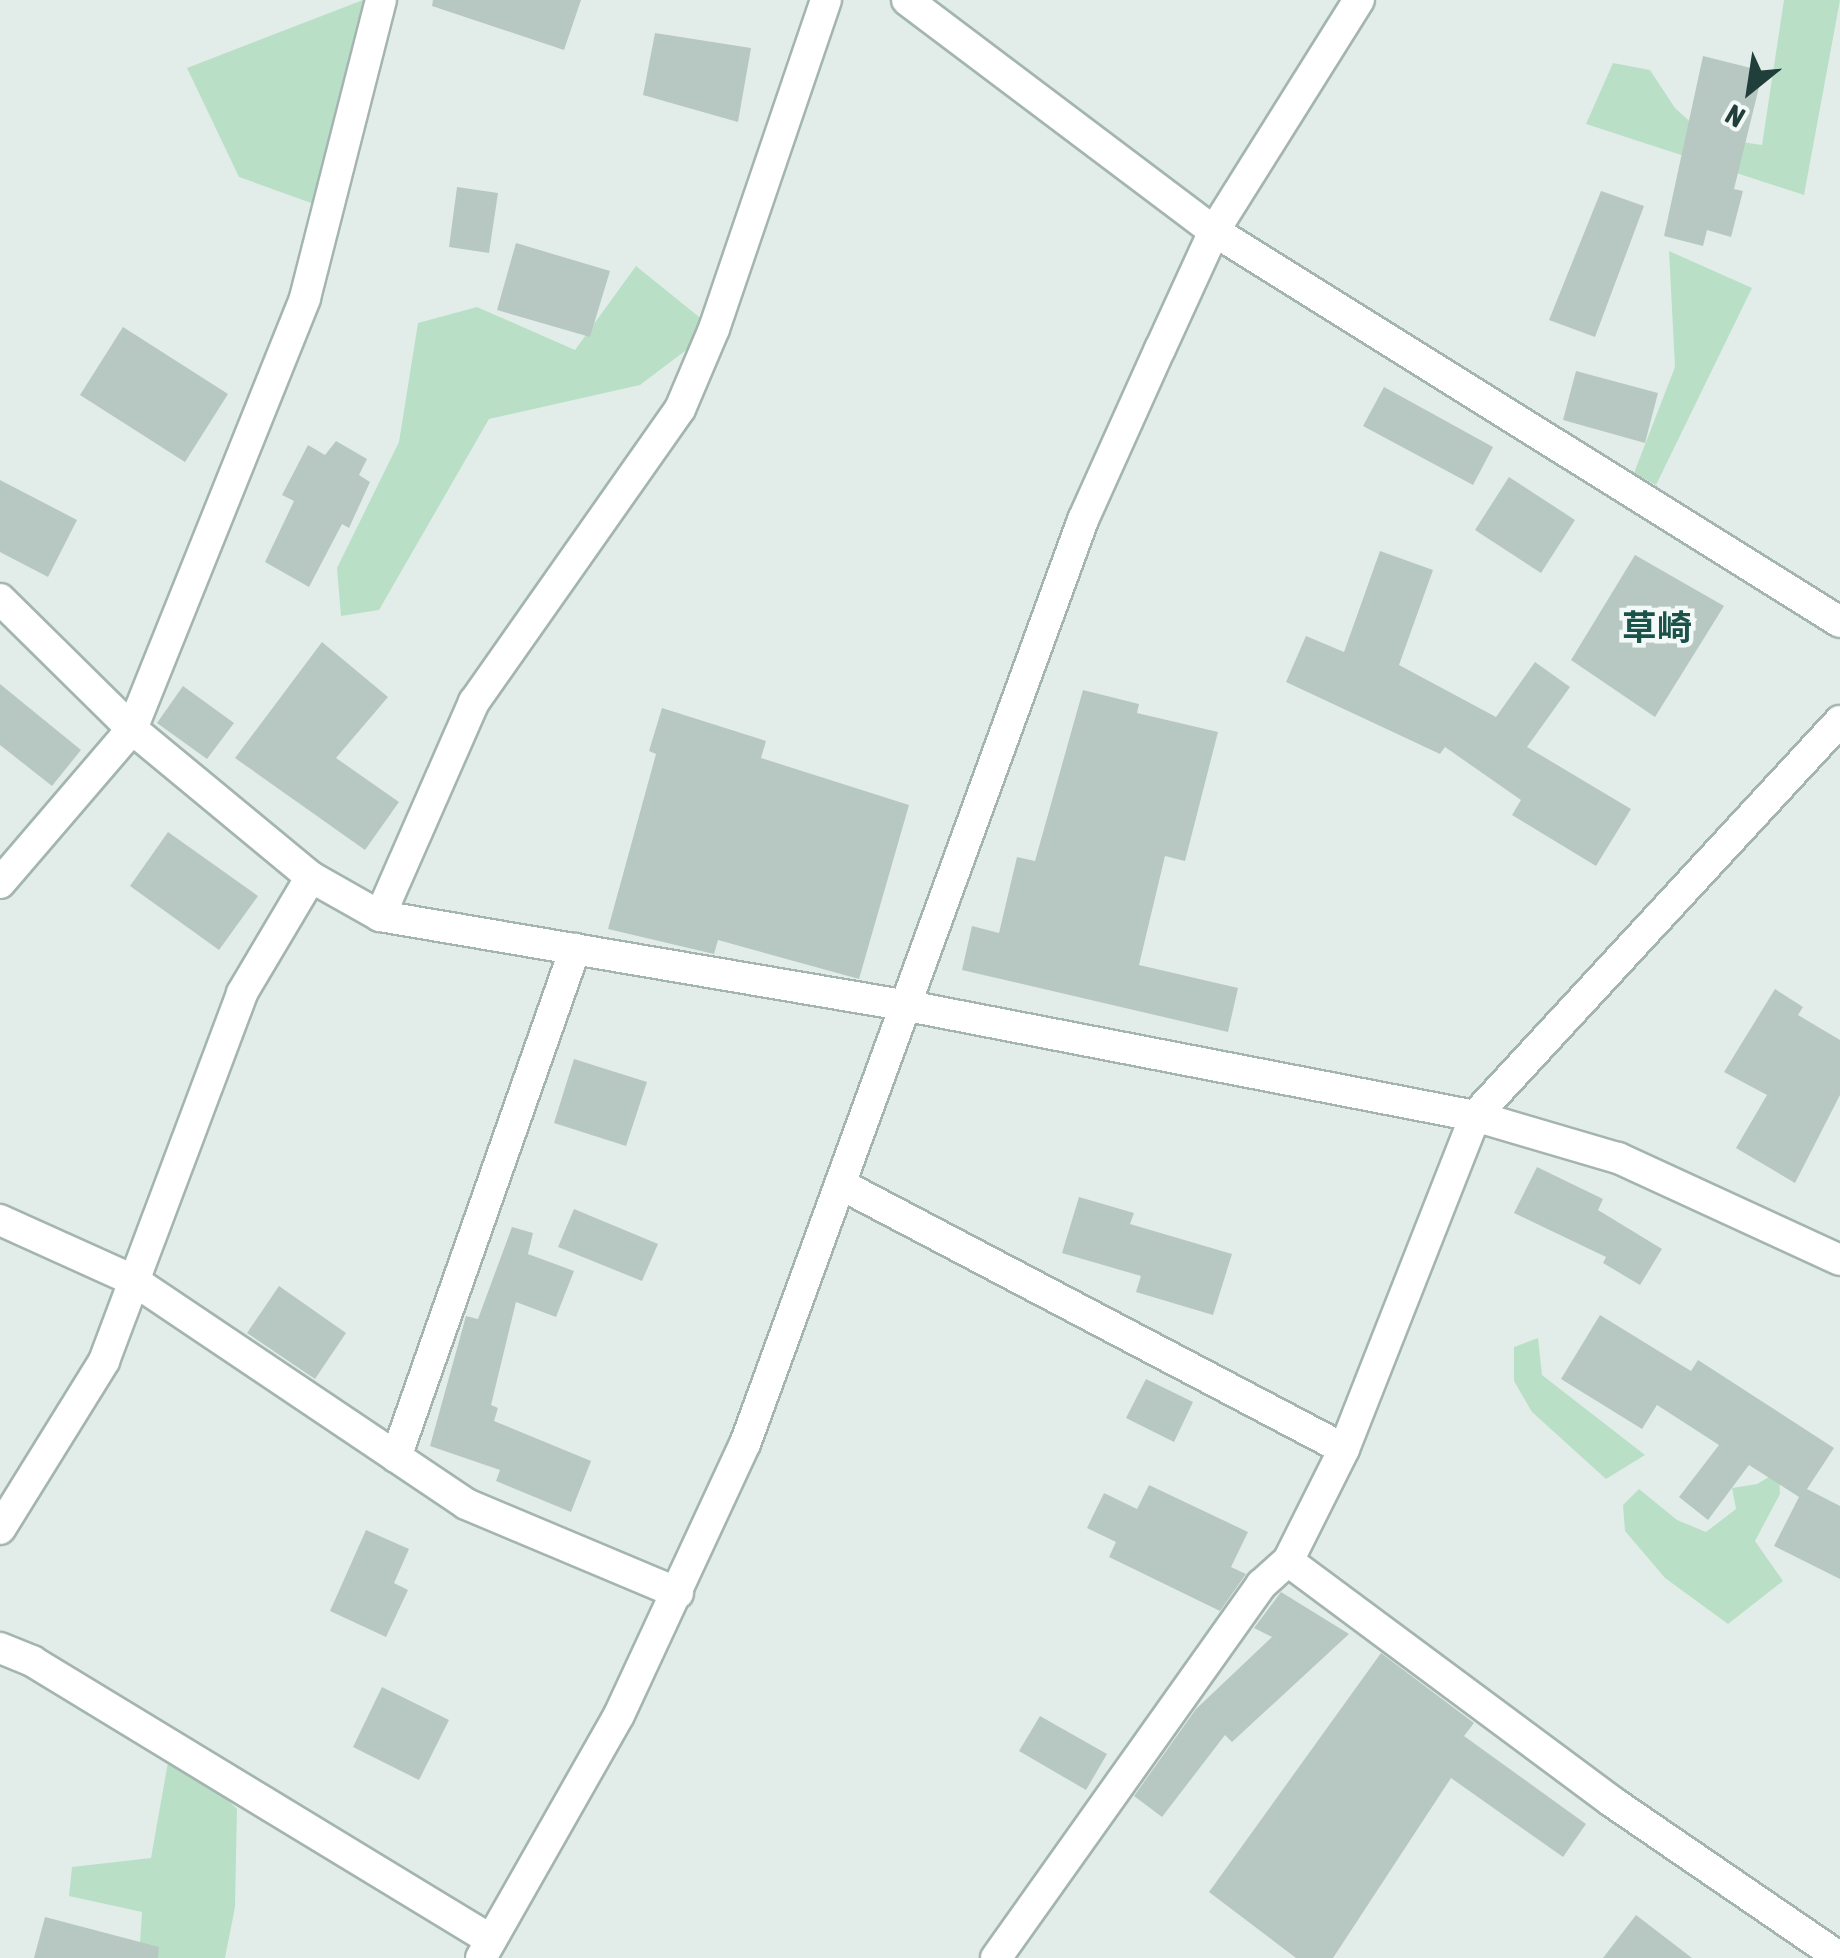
<!DOCTYPE html>
<meta charset="utf-8">
<style>
body{margin:0}
#map{position:relative;width:1840px;height:1958px;overflow:hidden;background:#e2ede9;font-family:"Asap Condensed","Noto Sans JP",sans-serif}
div>[style]{position:absolute}
.green>*{inset:0;background:#b9e0c7}
.building>*{inset:0;background:#b7c8c2}
.roads{filter:drop-shadow(2px 0 #a4b5b1) drop-shadow(-2px 0 #a4b5b1) drop-shadow(0 2px #a4b5b1) drop-shadow(0 -2px #a4b5b1)}
.street>*{height:30px;margin:-15px;padding:0 15px;transform-origin:15px;border-radius:15px;background:#fff}
.secondary>*{height:30px;margin:-15px;padding:0 15px;transform-origin:15px;border-radius:15px;background:#fff}
span{translate:-50% -50%;white-space:nowrap;text-align:center;line-height:1.15;-webkit-text-stroke:9px #f3f9f7;paint-order:stroke}
.quarter-label{font-size:35px;color:#1b534b;font-weight:700}
.north{position:absolute;left:1700px;top:40px;width:100px;height:100px;-webkit-text-stroke:8px #f3f9f7;paint-order:stroke;rotate:210deg;font-size:28px;font-weight:700;line-height:40px;text-align:center;color:#203f3a}
.north::after{content:'';display:block;margin:auto;width:35px;height:45px;background:#203f3a;clip-path:polygon(50% 0,100% 100%,50% 72%,0 100%)}
</style>
<div id="map">
<div class="green">
<div style="clip-path:polygon(363px 0,381px 0,328px 209px,239px 177px,187px 68px)"></div>
<div style="clip-path:polygon(1784px 0,1840px 0,1804px 195px,1586px 124px,1613px 63px,1650px 70px,1675px 108px,1707px 137px,1762px 145px)"></div>
<div style="clip-path:polygon(1669px 251px,1752px 288px,1656px 485px,1634px 473px,1675px 367px)"></div>
<div style="clip-path:polygon(636px 266px,714px 329px,640px 385px,489px 419px,379px 610px,341px 616px,337px 568px,399px 442px,418px 323px,477px 307px,575px 350px)"></div>
<div style="clip-path:polygon(1538px 1338px,1542px 1375px,1645px 1455px,1606px 1479px,1532px 1412px,1514px 1381px,1514px 1347px)"></div>
<div style="clip-path:polygon(1779px 1471px,1780px 1494px,1755px 1541px,1783px 1581px,1728px 1624px,1665px 1578px,1625px 1531px,1623px 1505px,1639px 1489px,1677px 1520px,1706px 1532px,1736px 1509px,1732px 1488px,1757px 1484px)"></div>
<div style="clip-path:polygon(171px 1745px,237px 1809px,235px 1907px,225px 1958px,139px 1958px,142px 1912px,69px 1896px,72px 1867px,151px 1858px)"></div>
</div>
<div class="building">
<div style="clip-path:polygon(433px 0,581px 0,564px 50px,432px 6px)"></div>
<div style="clip-path:polygon(655px 33px,751px 48px,738px 122px,643px 95px)"></div>
<div style="clip-path:polygon(1703px 56px,1763px 71px,1734px 189px,1743px 191px,1731px 237px,1707px 230px,1703px 246px,1664px 236px)"></div>
<div style="clip-path:polygon(457px 187px,498px 193px,489px 253px,449px 247px)"></div>
<div style="clip-path:polygon(1601px 191px,1644px 206px,1595px 337px,1549px 320px)"></div>
<div style="clip-path:polygon(516px 243px,610px 271px,590px 337px,497px 310px)"></div>
<div style="clip-path:polygon(123px 327px,228px 394px,185px 462px,80px 395px)"></div>
<div style="clip-path:polygon(1576px 371px,1658px 393px,1645px 443px,1563px 420px)"></div>
<div style="clip-path:polygon(1384px 387px,1493px 447px,1473px 485px,1363px 426px)"></div>
<div style="clip-path:polygon(336px 441px,367px 459px,359px 475px,370px 482px,349px 528px,342px 524px,309px 587px,265px 562px,294px 501px,282px 495px,308px 445px,325px 455px)"></div>
<div style="clip-path:polygon(1509px 477px,1575px 520px,1541px 573px,1475px 530px)"></div>
<div style="clip-path:polygon(0 480px,77px 520px,48px 577px,0 552px)"></div>
<div style="clip-path:polygon(1380px 551px,1433px 570px,1399px 665px,1496px 717px,1535px 662px,1570px 687px,1527px 747px,1631px 809px,1596px 866px,1512px 815px,1521px 800px,1445px 747px,1440px 754px,1286px 682px,1306px 636px,1344px 652px)"></div>
<div style="clip-path:polygon(1635px 555px,1724px 606px,1655px 717px,1571px 660px)"></div>
<div style="clip-path:polygon(322px 642px,388px 697px,336px 758px,399px 802px,365px 850px,235px 758px)"></div>
<div style="clip-path:polygon(0 684px,81px 750px,52px 786px,0 745px)"></div>
<div style="clip-path:polygon(183px 686px,234px 723px,207px 759px,157px 723px)"></div>
<div style="clip-path:polygon(1083px 690px,1139px 704px,1137px 713px,1218px 732px,1185px 861px,1165px 856px,1139px 965px,1238px 988px,1228px 1032px,962px 970px,972px 926px,999px 933px,1017px 857px,1035px 861px)"></div>
<div style="clip-path:polygon(662px 708px,766px 741px,761px 758px,909px 805px,859px 979px,718px 940px,714px 954px,608px 929px,656px 754px,649px 751px)"></div>
<div style="clip-path:polygon(168px 832px,258px 896px,219px 950px,130px 886px)"></div>
<div style="clip-path:polygon(1775px 989px,1803px 1007px,1798px 1015px,1840px 1040px,1840px 1095px,1795px 1183px,1736px 1148px,1767px 1095px,1724px 1072px)"></div>
<div style="clip-path:polygon(574px 1059px,647px 1082px,626px 1146px,554px 1123px)"></div>
<div style="clip-path:polygon(1537px 1167px,1603px 1199px,1598px 1210px,1662px 1249px,1640px 1285px,1603px 1263px,1606px 1257px,1514px 1213px)"></div>
<div style="clip-path:polygon(1079px 1197px,1134px 1213px,1130px 1224px,1232px 1254px,1213px 1315px,1136px 1292px,1141px 1276px,1062px 1253px)"></div>
<div style="clip-path:polygon(574px 1209px,658px 1244px,642px 1281px,558px 1247px)"></div>
<div style="clip-path:polygon(512px 1227px,533px 1233px,528px 1254px,574px 1271px,556px 1317px,516px 1302px,491px 1405px,498px 1408px,494px 1421px,591px 1461px,571px 1512px,496px 1481px,500px 1470px,430px 1446px,466px 1316px,478px 1319px)"></div>
<div style="clip-path:polygon(279px 1286px,346px 1333px,315px 1379px,247px 1333px)"></div>
<div style="clip-path:polygon(1600px 1315px,1691px 1371px,1698px 1360px,1834px 1448px,1807px 1489px,1840px 1506px,1840px 1579px,1774px 1546px,1799px 1497px,1749px 1465px,1708px 1520px,1679px 1497px,1719px 1445px,1657px 1405px,1642px 1429px,1561px 1379px)"></div>
<div style="clip-path:polygon(1146px 1379px,1193px 1402px,1174px 1442px,1126px 1418px)"></div>
<div style="clip-path:polygon(1149px 1485px,1248px 1532px,1231px 1567px,1246px 1574px,1220px 1611px,1109px 1557px,1116px 1542px,1087px 1528px,1104px 1493px,1137px 1509px)"></div>
<div style="clip-path:polygon(366px 1530px,409px 1549px,394px 1583px,408px 1590px,386px 1637px,330px 1611px)"></div>
<div style="clip-path:polygon(1281px 1592px,1349px 1634px,1232px 1742px,1225px 1735px,1162px 1817px,1134px 1796px,1196px 1709px,1272px 1637px,1254px 1628px)"></div>
<div style="clip-path:polygon(1381px 1653px,1474px 1723px,1464px 1736px,1586px 1824px,1563px 1857px,1451px 1778px,1333px 1958px,1296px 1958px,1209px 1892px)"></div>
<div style="clip-path:polygon(382px 1687px,449px 1720px,419px 1780px,353px 1747px)"></div>
<div style="clip-path:polygon(1040px 1716px,1107px 1754px,1086px 1790px,1019px 1751px)"></div>
<div style="clip-path:polygon(1636px 1915px,1692px 1958px,1603px 1958px)"></div>
<div style="clip-path:polygon(45px 1917px,159px 1947px,158px 1958px,34px 1958px)"></div>
</div>
<div class="roads">
<div class="street">
<div style="left:907px;top:0;width:384px;rotate:37deg"></div>
<div style="left:1214px;top:231px;width:738px;rotate:31.99deg"></div>
<div style="left:0;top:599px;width:185px;rotate:44.6deg"></div>
<div style="left:132px;top:729px;width:232px;rotate:39.6deg"></div>
<div style="left:311px;top:877px;width:79px;rotate:29.5deg"></div>
<div style="left:380px;top:916px;width:536px;rotate:9.67deg"></div>
<div style="left:908px;top:1006px;width:578px;rotate:10.98deg"></div>
<div style="left:1475px;top:1116px;width:149px;rotate:16.4deg"></div>
<div style="left:1618px;top:1158px;width:244px;rotate:24.7deg"></div>
<div style="left:0;top:883px;width:203px;rotate:-49.4deg"></div>
<div style="left:132px;top:729px;width:464px;rotate:-68.1deg"></div>
<div style="left:305px;top:298px;width:308px;rotate:-75.7deg"></div>
<div style="left:380px;top:916px;width:234px;rotate:-66.3deg"></div>
<div style="left:474px;top:702px;width:358px;rotate:-54.9deg"></div>
<div style="left:680px;top:409px;width:87px;rotate:-67deg"></div>
<div style="left:714px;top:329px;width:348px;rotate:-71.2deg"></div>
<div style="left:842px;top:1185px;width:567px;rotate:27.74deg"></div>
<div style="left:0;top:1220px;width:146px;rotate:24.3deg"></div>
<div style="left:133px;top:1280px;width:401px;rotate:33.9deg"></div>
<div style="left:466px;top:1504px;width:230px;rotate:22.8deg"></div>
<div style="left:396px;top:1457px;width:539px;rotate:-70.59deg"></div>
<div style="left:0;top:1529px;width:198px;rotate:-58.2deg"></div>
<div style="left:104px;top:1361px;width:393px;rotate:-69.4deg"></div>
<div style="left:242px;top:993px;width:135px;rotate:-59.3deg"></div>
<div style="left:1288px;top:1561px;width:402px;rotate:36.6deg"></div>
<div style="left:1611px;top:1801px;width:278px;rotate:34.4deg"></div>
<div style="left:0;top:1648px;width:35px;rotate:22deg"></div>
<div style="left:32px;top:1661px;width:537px;rotate:31.29deg"></div>
<div style="left:996px;top:1958px;width:458px;rotate:-54.6deg"></div>
<div style="left:1261px;top:1585px;width:36px;rotate:-42deg"></div>
<div style="left:1288px;top:1561px;width:125px;rotate:-63.4deg"></div>
<div style="left:1344px;top:1449px;width:358px;rotate:-68.5deg"></div>
<div style="left:1475px;top:1116px;width:538px;rotate:-47.26deg"></div>
</div>
<div class="secondary">
<div style="left:481px;top:1958px;width:279px;rotate:-60.4deg"></div>
<div style="left:619px;top:1715px;width:299px;rotate:-65.1deg"></div>
<div style="left:745px;top:1444px;width:984px;rotate:-69.91deg"></div>
<div style="left:1083px;top:520px;width:188px;rotate:-65.8deg"></div>
<div style="left:1160px;top:349px;width:130px;rotate:-65.4deg"></div>
<div style="left:1214px;top:231px;width:273px;rotate:-57.9deg"></div>
</div>
</div>
<div class="quarter-label">
<span style="left:1657px;top:627px">草崎</span>
</div>
<div class="north">N</div>
</div>
